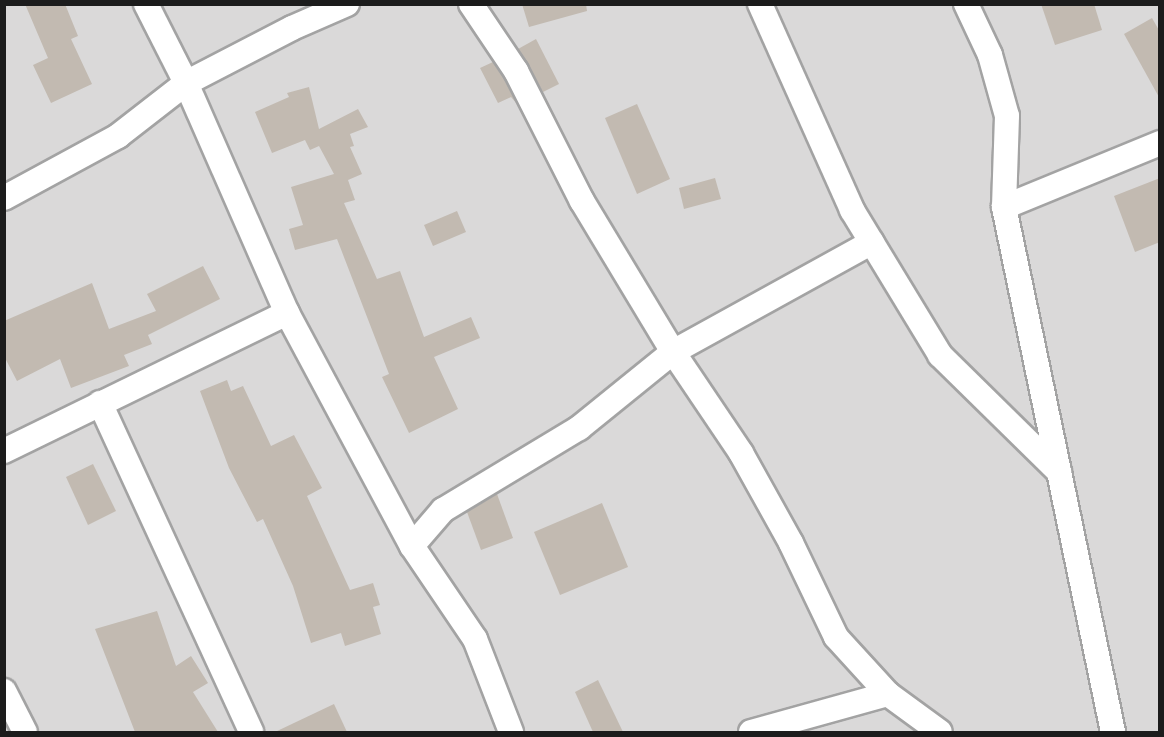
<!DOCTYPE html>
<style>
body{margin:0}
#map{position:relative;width:1164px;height:737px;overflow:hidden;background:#eeebe2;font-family:"Archivo Narrow",sans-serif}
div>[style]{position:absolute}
.residential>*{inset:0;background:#dad9d9}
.building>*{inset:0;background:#c2bab1}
.roads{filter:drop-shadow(2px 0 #a3a3a3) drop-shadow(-2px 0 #a3a3a3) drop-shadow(0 2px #a3a3a3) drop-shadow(0 -2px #a3a3a3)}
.minor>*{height:24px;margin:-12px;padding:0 12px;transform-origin:12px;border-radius:12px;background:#fff}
span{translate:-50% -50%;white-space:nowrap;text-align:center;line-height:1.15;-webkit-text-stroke:4.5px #fff;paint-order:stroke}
.frame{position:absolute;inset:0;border:6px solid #1c1c1c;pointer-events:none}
</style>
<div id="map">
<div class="residential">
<div style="clip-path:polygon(5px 5px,1159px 5px,1159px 732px,5px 732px)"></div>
</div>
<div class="building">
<div style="clip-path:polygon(25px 4px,65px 4px,78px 36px,71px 39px,92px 84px,51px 103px,33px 65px,48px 58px)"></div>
<div style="clip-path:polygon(522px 4px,586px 4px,587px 11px,529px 27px)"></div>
<div style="clip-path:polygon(1041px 4px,1094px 4px,1102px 30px,1055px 45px)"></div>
<div style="clip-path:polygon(1152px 18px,1160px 32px,1160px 99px,1124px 34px)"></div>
<div style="clip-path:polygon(536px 39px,559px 84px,543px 92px,518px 49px)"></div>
<div style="clip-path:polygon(493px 62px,504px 78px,518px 105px,511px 97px,498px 103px,480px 68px)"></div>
<div style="clip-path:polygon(309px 87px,319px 129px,358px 109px,368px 127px,350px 134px,354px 146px,350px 147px,362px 174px,348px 180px,355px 200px,344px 203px,377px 279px,400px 271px,424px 337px,471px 317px,480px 338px,434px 357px,458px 409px,409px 433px,382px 377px,389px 374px,337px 239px,295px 250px,289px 229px,303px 225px,291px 187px,334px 174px,319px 146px,310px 150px,305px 140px,272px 153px,255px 112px,289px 97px,287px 93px)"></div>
<div style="clip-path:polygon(637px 104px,670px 179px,637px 194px,605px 118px)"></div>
<div style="clip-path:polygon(715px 178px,721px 199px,684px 209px,679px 188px)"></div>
<div style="clip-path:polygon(1160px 178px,1160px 242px,1135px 252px,1114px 196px)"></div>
<div style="clip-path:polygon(457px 211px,466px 232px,433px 246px,424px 225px)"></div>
<div style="clip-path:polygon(203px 266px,220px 299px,148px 335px,152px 344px,124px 355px,129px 366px,71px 388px,60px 359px,17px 381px,4px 356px,4px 321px,92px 283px,109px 329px,156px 311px,147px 294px)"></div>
<div style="clip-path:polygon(227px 380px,231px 391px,243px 386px,271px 446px,294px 435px,322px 488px,307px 496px,350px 590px,373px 583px,380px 605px,373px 607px,381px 634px,345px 646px,341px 633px,311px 643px,293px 586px,263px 519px,257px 522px,229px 468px,200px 391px)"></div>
<div style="clip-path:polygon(93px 464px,116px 511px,88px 525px,66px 477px)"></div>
<div style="clip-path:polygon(497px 494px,513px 538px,481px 550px,467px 512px)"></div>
<div style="clip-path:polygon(602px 503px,628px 567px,560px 595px,534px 532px)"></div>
<div style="clip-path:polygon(157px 611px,176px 666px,191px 656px,208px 683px,193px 692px,218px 732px,135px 732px,95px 629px)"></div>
<div style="clip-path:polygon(598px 680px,623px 732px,593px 732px,575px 692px)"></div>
<div style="clip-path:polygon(334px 704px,347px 732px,275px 732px)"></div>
</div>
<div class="roads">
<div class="minor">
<div style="left:146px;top:4px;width:89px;rotate:63.1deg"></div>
<div style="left:186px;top:83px;width:251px;rotate:66.3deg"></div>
<div style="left:287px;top:313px;width:264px;rotate:61.8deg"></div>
<div style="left:412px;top:546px;width:112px;rotate:55.9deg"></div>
<div style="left:475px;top:639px;width:100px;rotate:68.8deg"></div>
<div style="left:471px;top:4px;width:81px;rotate:56.1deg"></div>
<div style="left:516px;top:71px;width:146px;rotate:63.1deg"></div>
<div style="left:582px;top:201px;width:176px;rotate:58.9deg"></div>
<div style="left:673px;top:352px;width:122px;rotate:56deg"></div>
<div style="left:741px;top:453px;width:103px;rotate:60.9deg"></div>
<div style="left:791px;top:543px;width:104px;rotate:64.4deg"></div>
<div style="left:836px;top:637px;width:77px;rotate:47.6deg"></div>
<div style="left:888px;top:694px;width:64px;rotate:36.2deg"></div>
<div style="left:760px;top:4px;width:226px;rotate:65.9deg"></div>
<div style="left:852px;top:210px;width:170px;rotate:58.7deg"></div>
<div style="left:940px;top:355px;width:167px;rotate:44.5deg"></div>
<div style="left:966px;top:4px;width:56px;rotate:64.8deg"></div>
<div style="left:990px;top:55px;width:63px;rotate:74.4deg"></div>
<div style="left:1007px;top:116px;width:91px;rotate:91.9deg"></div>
<div style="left:1004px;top:207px;width:536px;rotate:78.27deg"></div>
<div style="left:4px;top:198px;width:130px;rotate:-28.5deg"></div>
<div style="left:118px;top:136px;width:86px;rotate:-37.9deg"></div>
<div style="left:186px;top:83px;width:119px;rotate:-27.4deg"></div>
<div style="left:292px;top:28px;width:60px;rotate:-23.6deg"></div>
<div style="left:1004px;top:207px;width:169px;rotate:-22.3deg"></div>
<div style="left:100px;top:403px;width:362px;rotate:65.3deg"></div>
<div style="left:4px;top:451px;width:315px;rotate:-26deg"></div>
<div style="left:412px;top:546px;width:48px;rotate:-49.3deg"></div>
<div style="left:443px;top:510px;width:159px;rotate:-31.1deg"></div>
<div style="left:579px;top:428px;width:121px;rotate:-39deg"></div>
<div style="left:673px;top:352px;width:227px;rotate:-28.9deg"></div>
<div style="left:4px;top:691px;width:46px;rotate:62.9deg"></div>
<div style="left:751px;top:732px;width:142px;rotate:-15.5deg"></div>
</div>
</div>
<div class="frame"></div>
</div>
